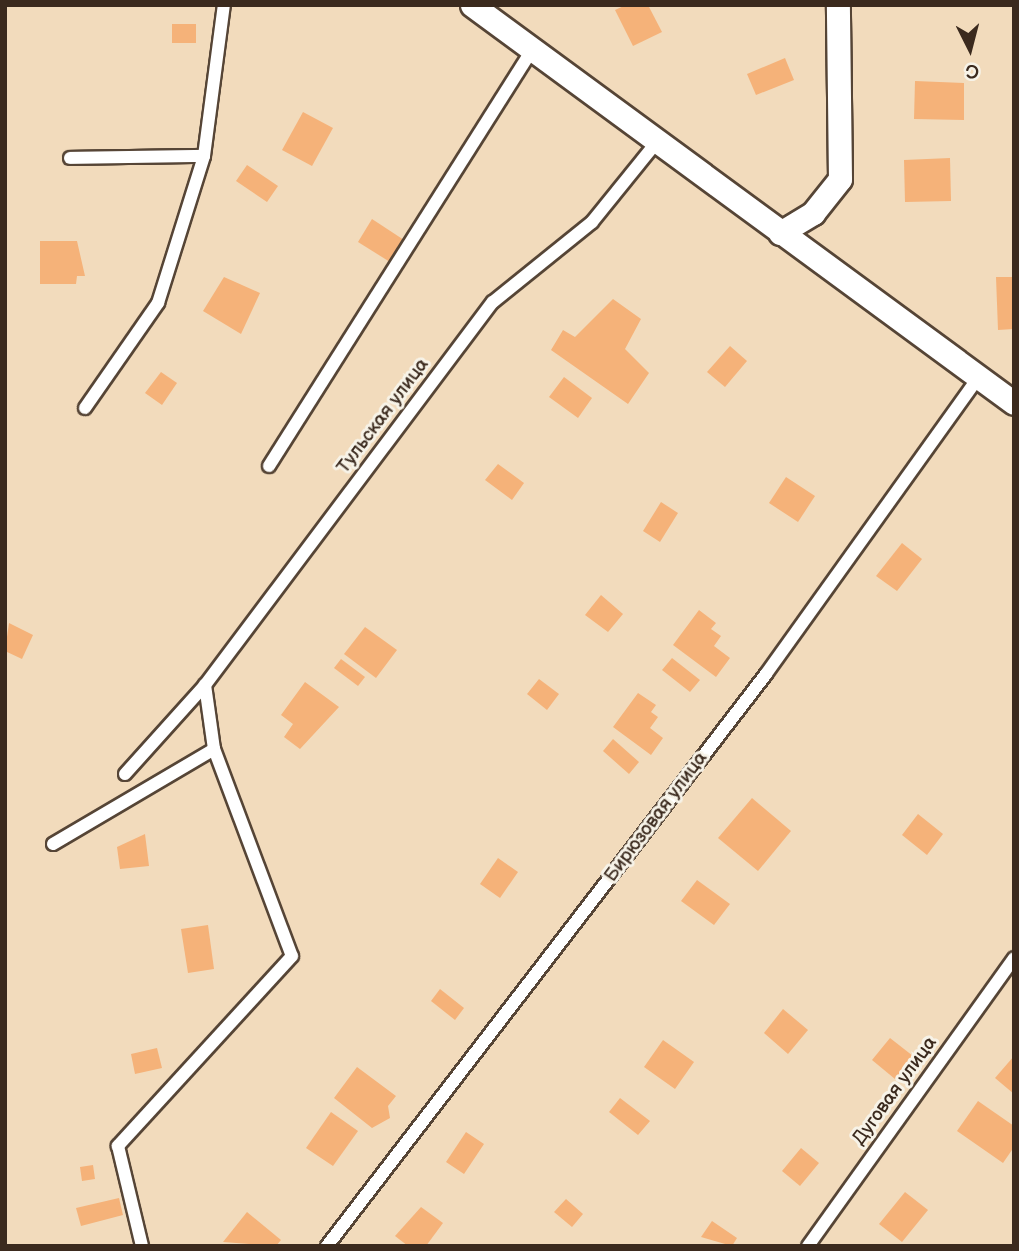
<!DOCTYPE html>
<meta charset="utf-8">
<style>
body{margin:0}
#map{position:relative;width:1019px;height:1251px;overflow:hidden;background:#f2dbbc;font-family:"Balsamiq Sans",sans-serif}
div>[style]{position:absolute}
.building>*{inset:0;background:#f5b279}
.roads{filter:drop-shadow(2px 0 #564536) drop-shadow(-2px 0 #564536) drop-shadow(0 2px #564536) drop-shadow(0 -2px #564536)}
.service>*{height:12px;margin:-6px;padding:0 6px;transform-origin:6px;border-radius:6px;background:#fff}
.minor>*{height:23px;margin:-11.5px;padding:0 11.5px;transform-origin:11.5px;border-radius:11.5px;background:#fff}
span{translate:-50% -50%;white-space:nowrap;text-align:center;line-height:1.15;-webkit-text-stroke:6px #f7f3e8;paint-order:stroke}
.street-label{font-size:19px;color:#3b2a1e}
.frame{position:absolute;inset:0;border:7px solid #3b2a1e;pointer-events:none}
.north{position:absolute;left:935px;top:14px;width:70px;height:70px;-webkit-text-stroke:5px #f7f3e8;paint-order:stroke;rotate:174deg;font-size:19px;font-weight:700;line-height:28px;text-align:center;color:#3b2a1e}
.north::after{content:'';display:block;margin:auto;width:24px;height:32px;background:#3b2a1e;clip-path:polygon(50% 0,100% 100%,50% 72%,0 100%)}
</style>
<div id="map">
<div class="building">
<div style="clip-path:polygon(626px 5px,648px 5px,662px 32px,633px 46px,615px 10px)"></div>
<div style="clip-path:polygon(172px 24px,196px 24px,196px 43px,172px 43px)"></div>
<div style="clip-path:polygon(785px 58px,794px 80px,756px 95px,747px 74px)"></div>
<div style="clip-path:polygon(915px 81px,964px 83px,964px 120px,914px 119px)"></div>
<div style="clip-path:polygon(303px 112px,333px 128px,312px 166px,282px 150px)"></div>
<div style="clip-path:polygon(950px 158px,951px 201px,905px 202px,904px 160px)"></div>
<div style="clip-path:polygon(247px 165px,278px 186px,267px 202px,236px 181px)"></div>
<div style="clip-path:polygon(372px 219px,404px 240px,390px 262px,358px 242px)"></div>
<div style="clip-path:polygon(40px 241px,77px 241px,85px 276px,77px 276px,76px 284px,40px 284px)"></div>
<div style="clip-path:polygon(224px 277px,260px 293px,241px 334px,203px 311px)"></div>
<div style="clip-path:polygon(996px 277px,1014px 277px,1014px 329px,998px 330px)"></div>
<div style="clip-path:polygon(613px 299px,641px 319px,625px 349px,649px 373px,628px 404px,551px 350px,563px 330px,575px 337px)"></div>
<div style="clip-path:polygon(730px 346px,747px 361px,725px 387px,707px 372px)"></div>
<div style="clip-path:polygon(161px 372px,177px 383px,162px 405px,145px 393px)"></div>
<div style="clip-path:polygon(564px 377px,592px 398px,578px 418px,549px 397px)"></div>
<div style="clip-path:polygon(498px 464px,524px 483px,512px 500px,485px 480px)"></div>
<div style="clip-path:polygon(786px 477px,815px 496px,798px 522px,769px 503px)"></div>
<div style="clip-path:polygon(661px 502px,678px 513px,660px 542px,643px 531px)"></div>
<div style="clip-path:polygon(902px 543px,922px 559px,897px 591px,876px 576px)"></div>
<div style="clip-path:polygon(601px 595px,623px 614px,608px 632px,585px 615px)"></div>
<div style="clip-path:polygon(699px 610px,716px 623px,711px 629px,721px 636px,714px 646px,730px 658px,716px 677px,673px 645px)"></div>
<div style="clip-path:polygon(9px 623px,33px 635px,22px 659px,5px 651px)"></div>
<div style="clip-path:polygon(365px 627px,397px 650px,376px 678px,344px 654px)"></div>
<div style="clip-path:polygon(672px 658px,700px 680px,690px 692px,662px 670px)"></div>
<div style="clip-path:polygon(341px 659px,365px 677px,358px 686px,334px 668px)"></div>
<div style="clip-path:polygon(539px 679px,559px 694px,547px 710px,527px 694px)"></div>
<div style="clip-path:polygon(305px 682px,339px 707px,300px 749px,284px 737px,293px 724px,281px 715px)"></div>
<div style="clip-path:polygon(638px 693px,656px 705px,651px 712px,658px 717px,650px 728px,663px 738px,651px 755px,613px 727px)"></div>
<div style="clip-path:polygon(613px 739px,639px 762px,629px 774px,603px 751px)"></div>
<div style="clip-path:polygon(752px 798px,791px 831px,758px 871px,718px 838px)"></div>
<div style="clip-path:polygon(918px 814px,943px 834px,927px 855px,902px 835px)"></div>
<div style="clip-path:polygon(145px 834px,149px 866px,120px 869px,117px 847px)"></div>
<div style="clip-path:polygon(498px 858px,518px 872px,500px 898px,480px 884px)"></div>
<div style="clip-path:polygon(697px 880px,730px 904px,714px 925px,681px 901px)"></div>
<div style="clip-path:polygon(208px 925px,214px 969px,188px 973px,181px 929px)"></div>
<div style="clip-path:polygon(440px 989px,464px 1008px,455px 1020px,431px 1001px)"></div>
<div style="clip-path:polygon(783px 1009px,808px 1030px,788px 1054px,764px 1033px)"></div>
<div style="clip-path:polygon(890px 1038px,913px 1056px,895px 1079px,872px 1060px)"></div>
<div style="clip-path:polygon(663px 1040px,694px 1062px,675px 1089px,644px 1067px)"></div>
<div style="clip-path:polygon(157px 1048px,162px 1068px,135px 1074px,131px 1054px)"></div>
<div style="clip-path:polygon(1014px 1056px,1014px 1094px,995px 1078px)"></div>
<div style="clip-path:polygon(357px 1067px,396px 1096px,388px 1106px,390px 1118px,372px 1128px,334px 1098px)"></div>
<div style="clip-path:polygon(620px 1098px,650px 1121px,638px 1135px,609px 1112px)"></div>
<div style="clip-path:polygon(978px 1101px,1014px 1126px,1014px 1147px,1003px 1163px,957px 1131px)"></div>
<div style="clip-path:polygon(331px 1112px,358px 1131px,333px 1166px,306px 1148px)"></div>
<div style="clip-path:polygon(466px 1132px,484px 1144px,464px 1174px,446px 1162px)"></div>
<div style="clip-path:polygon(801px 1148px,819px 1163px,800px 1186px,782px 1171px)"></div>
<div style="clip-path:polygon(93px 1165px,95px 1179px,82px 1181px,80px 1167px)"></div>
<div style="clip-path:polygon(905px 1192px,928px 1210px,902px 1242px,879px 1224px)"></div>
<div style="clip-path:polygon(119px 1198px,123px 1215px,81px 1226px,76px 1208px)"></div>
<div style="clip-path:polygon(566px 1199px,583px 1214px,572px 1227px,554px 1212px)"></div>
<div style="clip-path:polygon(421px 1207px,443px 1223px,426px 1246px,408px 1246px,395px 1236px)"></div>
<div style="clip-path:polygon(247px 1212px,281px 1240px,276px 1246px,223px 1242px)"></div>
<div style="clip-path:polygon(712px 1221px,737px 1238px,732px 1246px,701px 1237px)"></div>
</div>
<div class="roads">
<div class="service">
<div style="left:70px;top:158px;width:134px;rotate:-0.9deg"></div>
<div style="left:85px;top:408px;width:128px;rotate:-55.2deg"></div>
<div style="left:158px;top:303px;width:154px;rotate:-72.6deg"></div>
<div style="left:204px;top:156px;width:152px;rotate:-82.5deg"></div>
<div style="left:269px;top:466px;width:490px;rotate:-57.7deg"></div>
<div style="left:214px;top:749px;width:65px;rotate:-98deg"></div>
<div style="left:205px;top:685px;width:479px;rotate:-53.1deg"></div>
<div style="left:493px;top:302px;width:127px;rotate:-38.9deg"></div>
<div style="left:592px;top:222px;width:102px;rotate:-51deg"></div>
<div style="left:125px;top:774px;width:120px;rotate:-48deg"></div>
<div style="left:53px;top:844px;width:187px;rotate:-30.5deg"></div>
<div style="left:214px;top:749px;width:221px;rotate:69.4deg"></div>
<div style="left:292px;top:956px;width:258px;rotate:132.5deg"></div>
<div style="left:118px;top:1146px;width:103px;rotate:76.5deg"></div>
<div style="left:327px;top:1246px;width:721px;rotate:-52.49deg"></div>
<div style="left:766px;top:674px;width:360px;rotate:-54.4deg"></div>
<div style="left:808px;top:1246px;width:354px;rotate:-54.4deg"></div>
</div>
<div class="minor">
<div style="left:472px;top:5px;width:672px;rotate:36.29deg"></div>
<div style="left:780px;top:233px;width:39px;rotate:-31deg"></div>
<div style="left:813px;top:213px;width:43px;rotate:-51.5deg"></div>
<div style="left:840px;top:179px;width:174px;rotate:-90.7deg"></div>
</div>
</div>
<div class="street-label">
<span style="left:383px;top:416px;rotate:-53deg">Тульская улица</span>
<span style="left:656px;top:817px;rotate:-53deg">Бирюзовая улица</span>
<span style="left:895px;top:1091px;rotate:-54deg">Дуговая улица</span>
</div>
<div class="frame"></div>
<div class="north">С</div>
</div>
